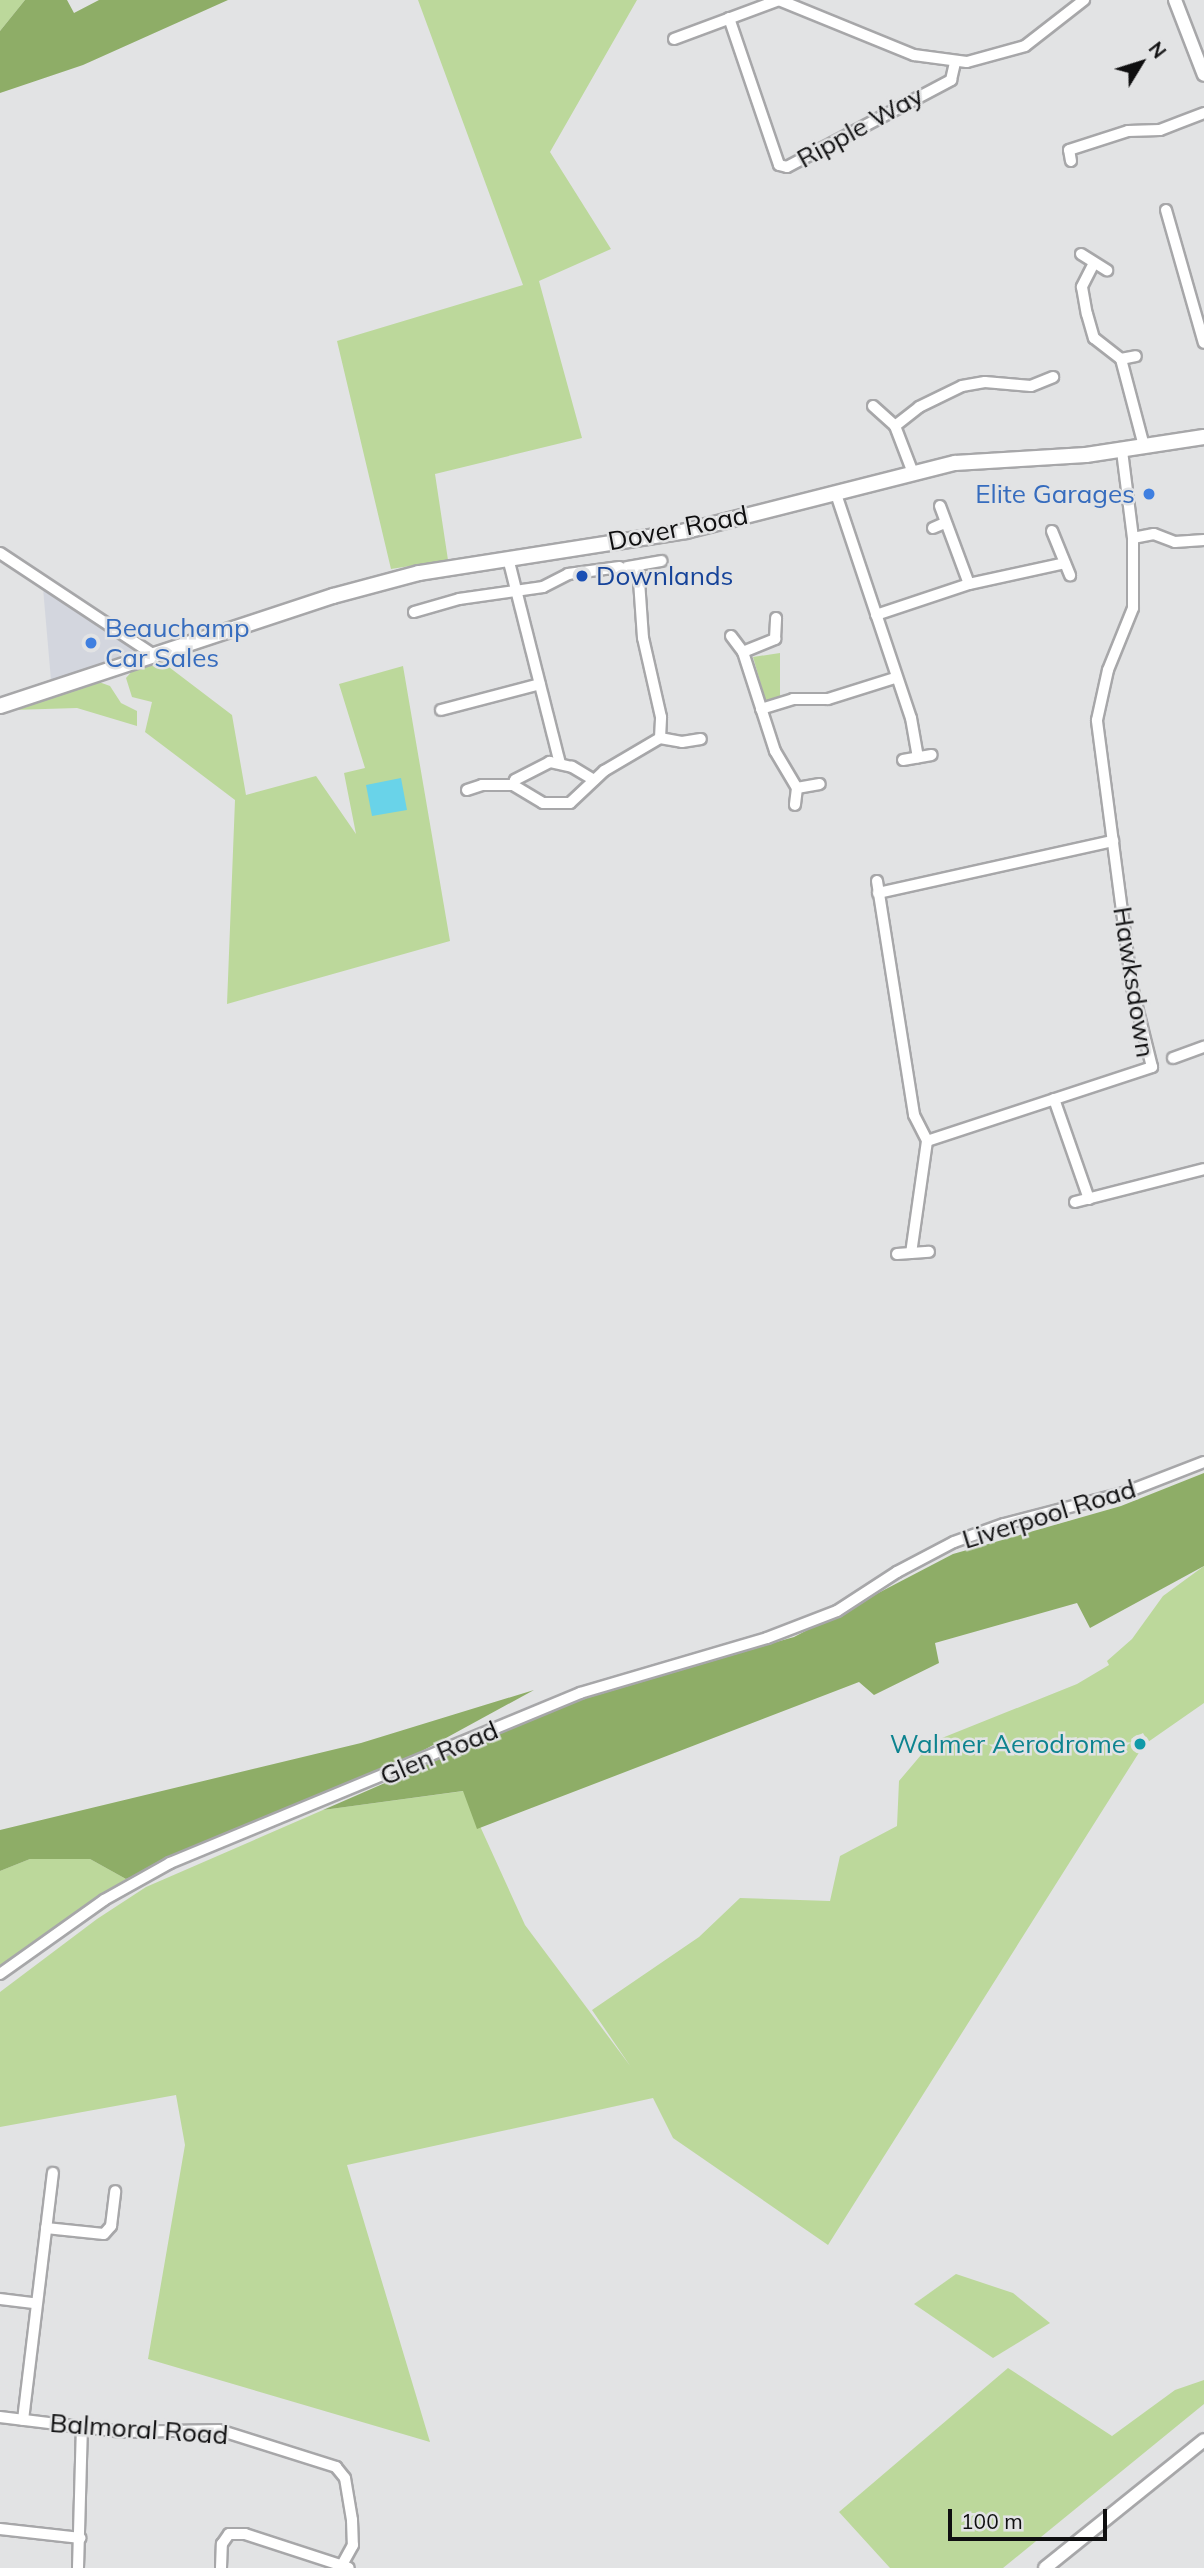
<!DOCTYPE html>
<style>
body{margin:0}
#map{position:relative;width:1204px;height:2568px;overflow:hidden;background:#e2e3e4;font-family:Mulish,sans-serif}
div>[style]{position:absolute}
.built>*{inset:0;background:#d3d6de}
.green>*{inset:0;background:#bcd89b}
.forest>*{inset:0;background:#8ead67}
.water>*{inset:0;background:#69d3e9}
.roads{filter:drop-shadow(2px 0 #a7a7a9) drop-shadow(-2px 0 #a7a7a9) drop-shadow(0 2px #a7a7a9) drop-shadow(0 -2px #a7a7a9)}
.minor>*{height:10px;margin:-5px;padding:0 5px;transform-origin:5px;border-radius:5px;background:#fff}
.tertiary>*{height:12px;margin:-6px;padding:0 6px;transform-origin:6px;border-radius:6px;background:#fff}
.primary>*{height:14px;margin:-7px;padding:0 7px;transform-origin:7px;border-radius:7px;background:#fff}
.dots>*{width:19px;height:19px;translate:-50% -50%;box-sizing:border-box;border:4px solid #e2e3e4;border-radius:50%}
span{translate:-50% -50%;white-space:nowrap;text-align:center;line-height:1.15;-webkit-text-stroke:5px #e2e3e4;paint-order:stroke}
.street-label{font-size:26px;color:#0f0f10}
.shop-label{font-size:26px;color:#366cbe}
.right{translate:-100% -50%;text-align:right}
.left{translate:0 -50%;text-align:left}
.transit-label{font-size:26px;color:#164399}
.culture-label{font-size:26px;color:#0d838f}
.north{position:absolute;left:1106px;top:28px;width:70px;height:70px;-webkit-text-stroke:5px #e2e3e4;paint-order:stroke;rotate:52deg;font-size:19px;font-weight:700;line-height:28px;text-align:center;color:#0f0f10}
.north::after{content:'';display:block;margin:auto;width:24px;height:32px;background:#0f0f10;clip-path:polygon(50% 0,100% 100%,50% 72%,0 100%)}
.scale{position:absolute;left:948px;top:2509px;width:159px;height:32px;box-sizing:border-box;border:4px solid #0f0f10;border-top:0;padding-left:9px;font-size:21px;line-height:24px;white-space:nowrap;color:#0f0f10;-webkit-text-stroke:5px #e2e3e4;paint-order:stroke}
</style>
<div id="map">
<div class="built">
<div style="clip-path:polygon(43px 588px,125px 637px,137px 651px,51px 680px)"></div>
</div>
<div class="green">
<div style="clip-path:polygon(0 0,25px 0,0 31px)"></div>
<div style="clip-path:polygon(418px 0,637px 0,550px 152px,611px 249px,539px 281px,582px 438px,435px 474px,448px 560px,391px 569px,337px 341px,523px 285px)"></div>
<div style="clip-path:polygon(780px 653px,780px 697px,766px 702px,753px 657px)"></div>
<div style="clip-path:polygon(161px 661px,232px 715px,246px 795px,316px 776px,356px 834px,344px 773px,365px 768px,339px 684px,403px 666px,450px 941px,227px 1004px,235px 800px,145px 732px,152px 702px,132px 697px,126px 678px,134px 669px)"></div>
<div style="clip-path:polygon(99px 682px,110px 686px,121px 703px,137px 711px,137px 726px,77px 708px,12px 710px)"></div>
<div style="clip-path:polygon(1204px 1566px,1204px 1703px,1148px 1742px,1143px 1733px,1131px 1739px,1140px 1751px,828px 2245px,673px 2138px,653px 2098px,347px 2165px,430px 2442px,148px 2359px,185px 2145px,176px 2095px,0 2127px,0 1992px,97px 1919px,146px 1887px,323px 1810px,464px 1791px,525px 1925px,631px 2067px,592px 2010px,699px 1937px,740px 1898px,830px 1901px,840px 1856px,897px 1826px,899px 1781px,932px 1742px,1077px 1684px,1109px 1665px,1107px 1661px,1132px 1639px,1163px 1596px)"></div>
<div style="clip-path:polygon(30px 1859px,90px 1859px,126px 1879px,0 1967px,0 1871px)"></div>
<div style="clip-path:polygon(956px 2274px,1013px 2293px,1050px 2323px,993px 2358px,914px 2304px)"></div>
<div style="clip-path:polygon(1008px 2368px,1112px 2436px,1175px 2390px,1204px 2380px,1204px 2404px,1003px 2568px,890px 2568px,839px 2512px)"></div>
</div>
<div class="forest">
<div style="clip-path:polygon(25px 0,67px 0,74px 13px,99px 0,228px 0,83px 65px,0 93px,0 31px)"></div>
<div style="clip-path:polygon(1204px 1473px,1204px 1566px,1090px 1628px,1077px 1603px,935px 1643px,939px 1663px,874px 1695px,859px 1682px,477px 1829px,463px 1791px,323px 1810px,582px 1697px,794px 1637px,953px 1554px,1121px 1506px)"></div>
<div style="clip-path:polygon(534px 1690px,413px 1756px,126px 1879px,90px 1859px,30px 1859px,0 1871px,0 1830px,361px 1743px)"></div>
</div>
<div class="water">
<div style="clip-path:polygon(401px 778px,407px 810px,372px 816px,366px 785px)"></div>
</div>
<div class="roads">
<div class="minor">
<div style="left:729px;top:18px;width:155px;rotate:71.2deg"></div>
<div style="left:779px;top:165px;width:8px;rotate:14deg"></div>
<div style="left:787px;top:167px;width:186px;rotate:-27.9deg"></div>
<div style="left:951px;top:80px;width:17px;rotate:-77deg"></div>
<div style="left:674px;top:39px;width:112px;rotate:-20.4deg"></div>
<div style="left:779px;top:0;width:146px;rotate:22.2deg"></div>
<div style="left:914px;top:55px;width:53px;rotate:7.5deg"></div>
<div style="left:967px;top:62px;width:60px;rotate:-15.4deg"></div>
<div style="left:1025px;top:46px;width:75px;rotate:-37.9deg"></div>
<div style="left:1071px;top:161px;width:11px;rotate:-100deg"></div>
<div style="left:1069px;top:150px;width:62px;rotate:-17.9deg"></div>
<div style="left:1128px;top:131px;width:32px;rotate:-2deg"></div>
<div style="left:1160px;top:130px;width:47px;rotate:-21.1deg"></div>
<div style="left:1166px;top:210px;width:138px;rotate:74.1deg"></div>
<div style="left:1081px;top:254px;width:31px;rotate:32deg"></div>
<div style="left:1094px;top:263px;width:27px;rotate:117deg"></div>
<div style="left:1082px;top:287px;width:27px;rotate:80deg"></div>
<div style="left:1087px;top:314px;width:25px;rotate:74deg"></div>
<div style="left:1094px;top:338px;width:34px;rotate:38deg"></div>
<div style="left:1121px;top:359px;width:90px;rotate:75.2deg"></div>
<div style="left:1121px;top:359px;width:15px;rotate:-11deg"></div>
<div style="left:873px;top:406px;width:30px;rotate:42deg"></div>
<div style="left:895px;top:426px;width:50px;rotate:69deg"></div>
<div style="left:895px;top:426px;width:31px;rotate:-38deg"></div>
<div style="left:919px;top:407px;width:48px;rotate:-26deg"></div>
<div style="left:962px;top:386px;width:23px;rotate:-10deg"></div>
<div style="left:985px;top:382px;width:46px;rotate:5deg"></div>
<div style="left:1031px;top:386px;width:24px;rotate:-22deg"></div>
<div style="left:836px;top:494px;width:236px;rotate:71.5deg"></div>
<div style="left:911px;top:718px;width:40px;rotate:80deg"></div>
<div style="left:940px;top:506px;width:83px;rotate:69.6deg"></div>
<div style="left:933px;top:528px;width:13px;rotate:-23deg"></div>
<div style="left:1052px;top:531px;width:48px;rotate:67.8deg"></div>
<div style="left:1133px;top:538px;width:21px;rotate:-11deg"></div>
<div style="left:1154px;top:534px;width:22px;rotate:21deg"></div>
<div style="left:1175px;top:542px;width:29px;rotate:-4deg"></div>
<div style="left:0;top:553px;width:185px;rotate:33.5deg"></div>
<div style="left:508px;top:558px;width:211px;rotate:75.8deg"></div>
<div style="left:627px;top:567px;width:35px;rotate:-10deg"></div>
<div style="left:414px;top:612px;width:47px;rotate:-16.1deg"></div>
<div style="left:459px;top:599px;width:85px;rotate:-8.1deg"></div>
<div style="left:543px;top:587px;width:28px;rotate:-27deg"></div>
<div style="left:568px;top:574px;width:52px;rotate:-7.7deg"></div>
<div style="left:876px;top:615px;width:98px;rotate:-18.4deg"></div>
<div style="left:969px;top:584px;width:98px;rotate:-12.3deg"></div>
<div style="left:731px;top:636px;width:20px;rotate:53deg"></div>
<div style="left:743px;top:652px;width:104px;rotate:72.1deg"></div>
<div style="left:775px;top:751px;width:43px;rotate:59.3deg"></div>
<div style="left:797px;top:788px;width:17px;rotate:97deg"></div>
<div style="left:743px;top:652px;width:35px;rotate:-22deg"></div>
<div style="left:775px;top:639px;width:21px;rotate:-87deg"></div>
<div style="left:761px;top:709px;width:34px;rotate:-17deg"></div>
<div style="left:793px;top:699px;width:35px"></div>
<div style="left:828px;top:699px;width:70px;rotate:-17.4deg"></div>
<div style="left:441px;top:710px;width:102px;rotate:-14.7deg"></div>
<div style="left:660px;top:738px;width:22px;rotate:10deg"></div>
<div style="left:682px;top:742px;width:19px;rotate:-9deg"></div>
<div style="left:903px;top:760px;width:29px;rotate:-10deg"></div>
<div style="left:594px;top:780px;width:26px;rotate:-149deg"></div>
<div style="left:572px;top:767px;width:23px;rotate:-167deg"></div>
<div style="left:550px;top:762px;width:39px;rotate:153deg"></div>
<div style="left:515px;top:780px;width:5px;rotate:112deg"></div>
<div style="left:513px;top:785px;width:35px;rotate:31deg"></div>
<div style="left:543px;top:803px;width:27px"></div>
<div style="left:570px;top:803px;width:47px;rotate:-43.3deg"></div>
<div style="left:604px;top:771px;width:65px;rotate:-30.5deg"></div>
<div style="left:660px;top:738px;width:21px;rotate:-87deg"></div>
<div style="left:661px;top:717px;width:81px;rotate:-102.8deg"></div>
<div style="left:643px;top:638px;width:71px;rotate:-94deg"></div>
<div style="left:797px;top:788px;width:23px;rotate:-10deg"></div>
<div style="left:467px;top:790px;width:16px;rotate:-18deg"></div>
<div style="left:482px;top:785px;width:31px"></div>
<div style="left:877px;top:881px;width:237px;rotate:81deg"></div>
<div style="left:914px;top:1115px;width:29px;rotate:63deg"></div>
<div style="left:927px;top:1141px;width:113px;rotate:98.1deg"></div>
<div style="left:878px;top:893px;width:241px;rotate:-12.5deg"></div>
<div style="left:1173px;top:1058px;width:33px;rotate:-20deg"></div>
<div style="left:1054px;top:1099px;width:106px;rotate:70.7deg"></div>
<div style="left:927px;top:1141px;width:237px;rotate:-18.2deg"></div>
<div style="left:1152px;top:1067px;width:82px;rotate:-104deg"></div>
<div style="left:1132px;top:987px;width:269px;rotate:-97.5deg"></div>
<div style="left:1097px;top:720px;width:51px;rotate:-77.6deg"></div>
<div style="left:1108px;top:670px;width:67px;rotate:-68deg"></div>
<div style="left:1133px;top:608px;width:70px;rotate:-90deg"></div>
<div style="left:1133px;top:538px;width:88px;rotate:-97.2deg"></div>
<div style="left:1075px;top:1202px;width:133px;rotate:-14.3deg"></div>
<div style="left:897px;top:1254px;width:32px;rotate:-4deg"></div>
<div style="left:0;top:1974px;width:128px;rotate:-35.4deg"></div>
<div style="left:104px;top:1900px;width:76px;rotate:-29.3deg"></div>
<div style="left:170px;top:1863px;width:444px;rotate:-22.5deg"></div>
<div style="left:580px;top:1693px;width:195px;rotate:-16.4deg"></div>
<div style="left:767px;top:1638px;width:75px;rotate:-21.1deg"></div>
<div style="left:837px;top:1611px;width:72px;rotate:-33deg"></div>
<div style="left:897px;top:1572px;width:64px;rotate:-27.8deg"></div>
<div style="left:954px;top:1542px;width:53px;rotate:-19.8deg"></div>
<div style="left:1004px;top:1524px;width:124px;rotate:-14.5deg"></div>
<div style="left:1124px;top:1493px;width:86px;rotate:-21.2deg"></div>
<div style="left:46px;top:2228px;width:58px;rotate:5.9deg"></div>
<div style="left:104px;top:2234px;width:11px;rotate:-49deg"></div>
<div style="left:111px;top:2226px;width:35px;rotate:-83deg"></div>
<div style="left:0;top:2299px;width:35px;rotate:7deg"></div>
<div style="left:0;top:2417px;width:124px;rotate:7deg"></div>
<div style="left:123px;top:2432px;width:96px;rotate:-1.2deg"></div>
<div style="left:219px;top:2430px;width:123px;rotate:17.5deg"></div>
<div style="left:336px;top:2467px;width:14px;rotate:51deg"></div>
<div style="left:345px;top:2478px;width:43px;rotate:80.5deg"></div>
<div style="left:352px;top:2520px;width:25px;rotate:88deg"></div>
<div style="left:353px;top:2545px;width:23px;rotate:119deg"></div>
<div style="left:23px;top:2420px;width:249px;rotate:-83.1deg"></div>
<div style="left:0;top:2529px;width:81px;rotate:6.4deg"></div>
<div style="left:78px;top:2568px;width:140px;rotate:-88.4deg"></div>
<div style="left:221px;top:2568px;width:24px;rotate:-88deg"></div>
<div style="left:222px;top:2544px;width:12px;rotate:-55deg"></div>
<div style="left:229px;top:2534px;width:16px"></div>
<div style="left:245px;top:2534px;width:109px;rotate:18.1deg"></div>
</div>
<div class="tertiary">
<div style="left:1175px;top:0;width:80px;rotate:68.9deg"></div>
<div style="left:1045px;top:2568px;width:204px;rotate:-38.8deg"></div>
</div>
<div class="primary">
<div style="left:0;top:706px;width:351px;rotate:-18.3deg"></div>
<div style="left:333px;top:596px;width:89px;rotate:-15deg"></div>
<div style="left:419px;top:573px;width:270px;rotate:-8.9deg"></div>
<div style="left:686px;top:531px;width:277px;rotate:-14.2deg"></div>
<div style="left:955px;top:463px;width:131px;rotate:-3.5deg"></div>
<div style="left:1086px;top:455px;width:119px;rotate:-8.7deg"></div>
</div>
</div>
<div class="dots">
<div style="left:1149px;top:494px;background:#3f7fe0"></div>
<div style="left:582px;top:576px;background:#1a4fb4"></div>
<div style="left:91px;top:643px;background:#3f7fe0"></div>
<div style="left:1140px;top:1744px;background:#0f9aa8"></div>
</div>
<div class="street-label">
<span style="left:860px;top:127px;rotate:-29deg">Ripple Way</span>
<span style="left:678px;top:528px;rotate:-11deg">Dover Road</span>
<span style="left:1134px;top:982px;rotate:81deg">Hawksdown</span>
<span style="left:1049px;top:1514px;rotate:-17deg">Liverpool Road</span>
<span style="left:439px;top:1753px;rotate:-23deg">Glen Road</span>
<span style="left:139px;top:2429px;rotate:4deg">Balmoral Road</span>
</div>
<div class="shop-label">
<span class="right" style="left:1135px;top:494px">Elite Garages</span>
<span class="left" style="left:105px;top:643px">Beauchamp<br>Car Sales</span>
</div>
<div class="transit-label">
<span class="left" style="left:596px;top:576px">Downlands</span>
</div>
<div class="culture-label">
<span class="right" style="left:1126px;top:1744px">Walmer Aerodrome</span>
</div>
<div class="north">N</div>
<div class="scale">100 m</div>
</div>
